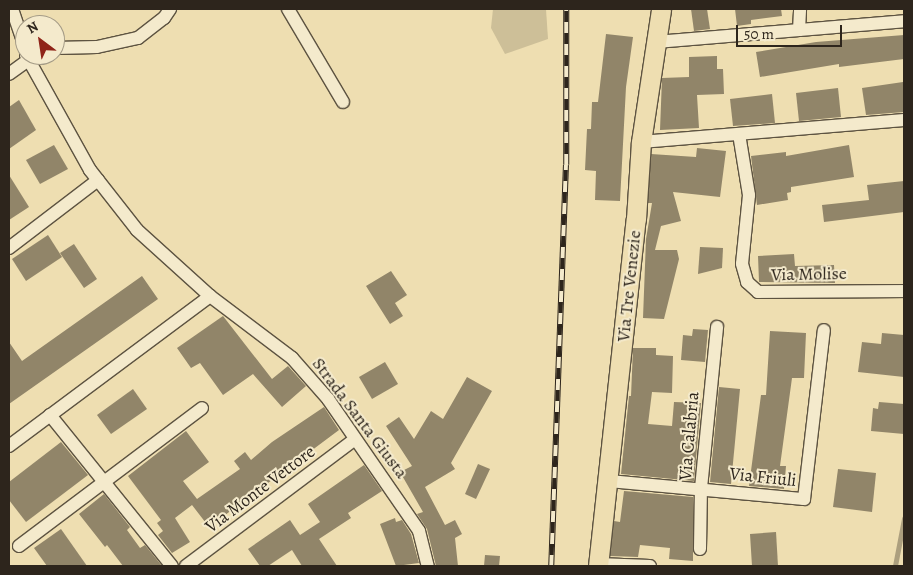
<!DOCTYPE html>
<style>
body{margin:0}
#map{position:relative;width:913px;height:575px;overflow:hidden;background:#eedeb1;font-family:Alegreya,serif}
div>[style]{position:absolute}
.green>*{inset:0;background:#cdbf98}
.stream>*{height:4.5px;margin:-2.25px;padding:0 2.25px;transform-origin:2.25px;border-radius:2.25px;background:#ac9f7e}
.building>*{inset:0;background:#918569}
.roads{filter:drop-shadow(1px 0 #5d5341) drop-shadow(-1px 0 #5d5341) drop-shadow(0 1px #5d5341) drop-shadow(0 -1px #5d5341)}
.street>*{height:12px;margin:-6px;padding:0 6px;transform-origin:6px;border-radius:6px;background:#f4eacc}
.primary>*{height:19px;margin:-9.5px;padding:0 9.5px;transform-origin:9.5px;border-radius:9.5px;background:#eedeb1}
.rail>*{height:5.5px;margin-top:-2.75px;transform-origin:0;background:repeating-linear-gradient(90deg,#f4eacc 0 11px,#2d251c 0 22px);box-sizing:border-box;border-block:1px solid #2d251c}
span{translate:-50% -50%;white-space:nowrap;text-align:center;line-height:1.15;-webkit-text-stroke:4px #f4eacc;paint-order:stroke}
.street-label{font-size:18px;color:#2d251c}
.frame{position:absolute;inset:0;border:10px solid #2d251c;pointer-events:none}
.north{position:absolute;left:15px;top:15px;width:50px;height:50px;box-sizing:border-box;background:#f4eacc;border:1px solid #a49b86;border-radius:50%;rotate:329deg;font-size:14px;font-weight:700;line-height:20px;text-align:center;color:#2d251c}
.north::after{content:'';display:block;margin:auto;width:18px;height:22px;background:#8f2418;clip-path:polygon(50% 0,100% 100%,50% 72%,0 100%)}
.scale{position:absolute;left:736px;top:25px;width:106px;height:22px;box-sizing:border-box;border:2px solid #2d251c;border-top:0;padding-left:6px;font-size:15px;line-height:18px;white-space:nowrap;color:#2d251c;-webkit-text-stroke:4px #f4eacc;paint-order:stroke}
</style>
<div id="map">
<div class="green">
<div style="clip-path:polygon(493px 9px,546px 9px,548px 39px,505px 54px,491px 28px)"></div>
</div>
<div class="stream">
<div style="left:895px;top:566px;width:48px;rotate:-79.2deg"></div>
</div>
<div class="building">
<div style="clip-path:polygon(691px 9px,707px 9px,710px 29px,694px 31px)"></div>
<div style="clip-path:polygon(735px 9px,781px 9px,782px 16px,751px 20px,751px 24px,737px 26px)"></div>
<div style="clip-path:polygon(606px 34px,633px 37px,626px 87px,620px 201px,595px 200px,596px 171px,585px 170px,587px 129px,591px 129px,592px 102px,598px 102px)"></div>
<div style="clip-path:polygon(904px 35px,904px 59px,839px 67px,839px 64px,760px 77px,756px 52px,816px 42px)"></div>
<div style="clip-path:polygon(717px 56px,717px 69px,723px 69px,724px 94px,697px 95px,699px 128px,660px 130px,662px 78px,689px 77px,689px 57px)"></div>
<div style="clip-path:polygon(903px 82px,904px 112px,866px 115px,862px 88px)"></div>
<div style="clip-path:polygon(838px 88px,841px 117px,799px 121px,796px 93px)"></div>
<div style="clip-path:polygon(772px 94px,775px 123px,733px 126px,730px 99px)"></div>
<div style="clip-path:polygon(19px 100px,36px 130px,9px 149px,9px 107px)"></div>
<div style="clip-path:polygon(54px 145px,68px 169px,40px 184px,26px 160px)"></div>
<div style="clip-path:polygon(849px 145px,854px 177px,791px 187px,791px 192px,787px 193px,788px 200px,757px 205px,751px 156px,786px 152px,786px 156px)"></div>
<div style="clip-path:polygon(697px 148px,726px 151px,720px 197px,673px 192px,681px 221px,661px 226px,655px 250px,677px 250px,679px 259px,664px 319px,643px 318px,646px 239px,652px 203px,648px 203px,651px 154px,696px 157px)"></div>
<div style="clip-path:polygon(9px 175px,29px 207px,9px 220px)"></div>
<div style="clip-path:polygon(904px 181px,904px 212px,824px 222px,822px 205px,869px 200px,867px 185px)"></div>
<div style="clip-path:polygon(48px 235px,62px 257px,26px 281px,12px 259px)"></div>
<div style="clip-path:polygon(74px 244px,97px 279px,84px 288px,60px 253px)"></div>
<div style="clip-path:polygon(700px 247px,723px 248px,722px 268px,698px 274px)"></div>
<div style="clip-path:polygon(794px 254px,795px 266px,834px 265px,835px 283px,759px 282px,758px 256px)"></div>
<div style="clip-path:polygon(391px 271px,407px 295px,395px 303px,403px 316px,390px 324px,366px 286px)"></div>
<div style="clip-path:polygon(142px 276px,158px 299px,9px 404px,9px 342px,22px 361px)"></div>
<div style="clip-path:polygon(223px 316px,272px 379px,288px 366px,306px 386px,282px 407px,253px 374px,223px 395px,200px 363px,191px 368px,177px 348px)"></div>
<div style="clip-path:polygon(693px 329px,708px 330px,705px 362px,681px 360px,683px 335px,692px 336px)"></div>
<div style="clip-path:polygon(770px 331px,806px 333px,804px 378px,792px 378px,780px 466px,786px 466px,784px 489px,749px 486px,761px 395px,766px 395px)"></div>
<div style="clip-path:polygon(882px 333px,904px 335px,904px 377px,858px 372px,862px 342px,881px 344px)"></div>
<div style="clip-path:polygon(633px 348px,656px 348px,656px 355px,673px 356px,672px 393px,652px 392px,648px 424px,672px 426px,674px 402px,701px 403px,694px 481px,621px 474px,629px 396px,631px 396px)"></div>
<div style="clip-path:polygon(385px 362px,398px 384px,372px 399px,359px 377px)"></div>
<div style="clip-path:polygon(467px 377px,492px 391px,451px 463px,455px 469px,425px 487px,445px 525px,455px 520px,462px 534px,455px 538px,458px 566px,436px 566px,427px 529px,417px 514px,423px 512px,400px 472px,412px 466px,386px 426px,399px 417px,414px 439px,431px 411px,443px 419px)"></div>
<div style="clip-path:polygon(719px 387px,740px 389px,731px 484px,710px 482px)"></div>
<div style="clip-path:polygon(133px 389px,147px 409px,111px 434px,97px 415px)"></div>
<div style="clip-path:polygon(879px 402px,904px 404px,904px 434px,871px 431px,873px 408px,878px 409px)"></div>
<div style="clip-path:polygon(324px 407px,339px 430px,209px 527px,192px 505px,175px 518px,190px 542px,172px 553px,158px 535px,163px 531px,157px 523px,161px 520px,128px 476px,186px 431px,209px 462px,183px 481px,197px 499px,240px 469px,234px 461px,245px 452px,251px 460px,272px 442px)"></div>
<div style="clip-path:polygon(61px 442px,88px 475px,26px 522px,9px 500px,9px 482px)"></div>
<div style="clip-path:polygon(478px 464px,490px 469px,476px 499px,465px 494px)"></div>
<div style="clip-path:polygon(364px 465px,382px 491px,348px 513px,351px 518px,319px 539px,337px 566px,302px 566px,292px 550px,268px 566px,260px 566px,248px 549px,290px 520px,300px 535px,320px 522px,308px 504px)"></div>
<div style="clip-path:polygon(838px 469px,876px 473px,872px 512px,833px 507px)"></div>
<div style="clip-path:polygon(624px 491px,693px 497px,693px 561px,669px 559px,670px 548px,640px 545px,638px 557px,610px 556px,614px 521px,620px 522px)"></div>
<div style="clip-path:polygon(104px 494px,130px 527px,127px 530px,140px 548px,145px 545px,162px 566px,123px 566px,107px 545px,105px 547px,79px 514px)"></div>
<div style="clip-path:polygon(395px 518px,396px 522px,402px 520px,411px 534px,419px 563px,396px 566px,380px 524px)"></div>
<div style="clip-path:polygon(61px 529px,87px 566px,47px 566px,34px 548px)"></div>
<div style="clip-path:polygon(776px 532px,778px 566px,752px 566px,750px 534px)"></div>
<div style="clip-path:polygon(485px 555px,500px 556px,499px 566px,484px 566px)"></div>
</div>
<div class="roads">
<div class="street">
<div style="left:12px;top:9px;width:40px;rotate:71.1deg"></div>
<div style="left:288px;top:9px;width:108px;rotate:59.4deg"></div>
<div style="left:799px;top:30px;width:21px;rotate:-87deg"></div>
<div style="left:656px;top:42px;width:249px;rotate:-4.8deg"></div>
<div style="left:55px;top:48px;width:42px;rotate:-1.4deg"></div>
<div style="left:97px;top:47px;width:42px;rotate:-12.4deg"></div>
<div style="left:138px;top:38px;width:33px;rotate:-38deg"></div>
<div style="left:164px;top:18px;width:11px;rotate:-56deg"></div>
<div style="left:26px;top:55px;width:132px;rotate:60.9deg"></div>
<div style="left:90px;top:170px;width:76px;rotate:51.9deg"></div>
<div style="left:137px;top:230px;width:98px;rotate:42.1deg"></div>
<div style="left:210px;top:296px;width:103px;rotate:37.1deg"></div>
<div style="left:292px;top:358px;width:55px;rotate:48.7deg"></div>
<div style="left:328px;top:399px;width:160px;rotate:55.4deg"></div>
<div style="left:419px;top:531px;width:36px;rotate:76deg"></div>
<div style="left:9px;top:74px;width:22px;rotate:-36deg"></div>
<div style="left:739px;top:134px;width:62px;rotate:80.7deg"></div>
<div style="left:749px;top:195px;width:69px;rotate:95.8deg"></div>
<div style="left:742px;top:264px;width:19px;rotate:74deg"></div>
<div style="left:747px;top:282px;width:15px;rotate:42deg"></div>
<div style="left:758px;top:292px;width:146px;rotate:-0.4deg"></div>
<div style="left:641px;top:142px;width:264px;rotate:-4.8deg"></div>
<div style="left:9px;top:248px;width:112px;rotate:-37.4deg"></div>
<div style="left:50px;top:415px;width:194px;rotate:51.1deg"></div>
<div style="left:9px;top:446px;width:251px;rotate:-36.7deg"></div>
<div style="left:609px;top:481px;width:196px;rotate:5.3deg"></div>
<div style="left:804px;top:499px;width:170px;rotate:-83.3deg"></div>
<div style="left:19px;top:546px;width:229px;rotate:-37deg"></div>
<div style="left:700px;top:549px;width:61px;rotate:-89.1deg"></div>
<div style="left:701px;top:488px;width:162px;rotate:-84.3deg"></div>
<div style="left:598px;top:564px;width:52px;rotate:2.2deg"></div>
<div style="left:186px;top:566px;width:211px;rotate:-36.9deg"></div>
</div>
<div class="primary">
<div style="left:598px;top:566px;width:349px;rotate:-83.8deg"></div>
<div style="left:636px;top:219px;width:77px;rotate:-86.3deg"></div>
<div style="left:641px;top:142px;width:134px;rotate:-81.4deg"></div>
</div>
</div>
<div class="rail">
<div style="left:551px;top:566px;width:401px;rotate:-87.9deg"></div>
<div style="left:566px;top:165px;width:156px;rotate:-90deg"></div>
</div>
<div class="street-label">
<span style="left:809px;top:274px;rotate:-1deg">Via Molise</span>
<span style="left:629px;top:286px;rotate:-84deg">Via Tre Venezie</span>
<span style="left:360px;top:418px;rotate:53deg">Strada Santa Giusta</span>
<span style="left:689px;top:436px;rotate:-85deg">Via Calabria</span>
<span style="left:763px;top:477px;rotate:6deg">Via Friuli</span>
<span style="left:260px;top:489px;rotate:-37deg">Via Monte Vettore</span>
</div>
<div class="frame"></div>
<div class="north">N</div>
<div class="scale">50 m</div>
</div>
